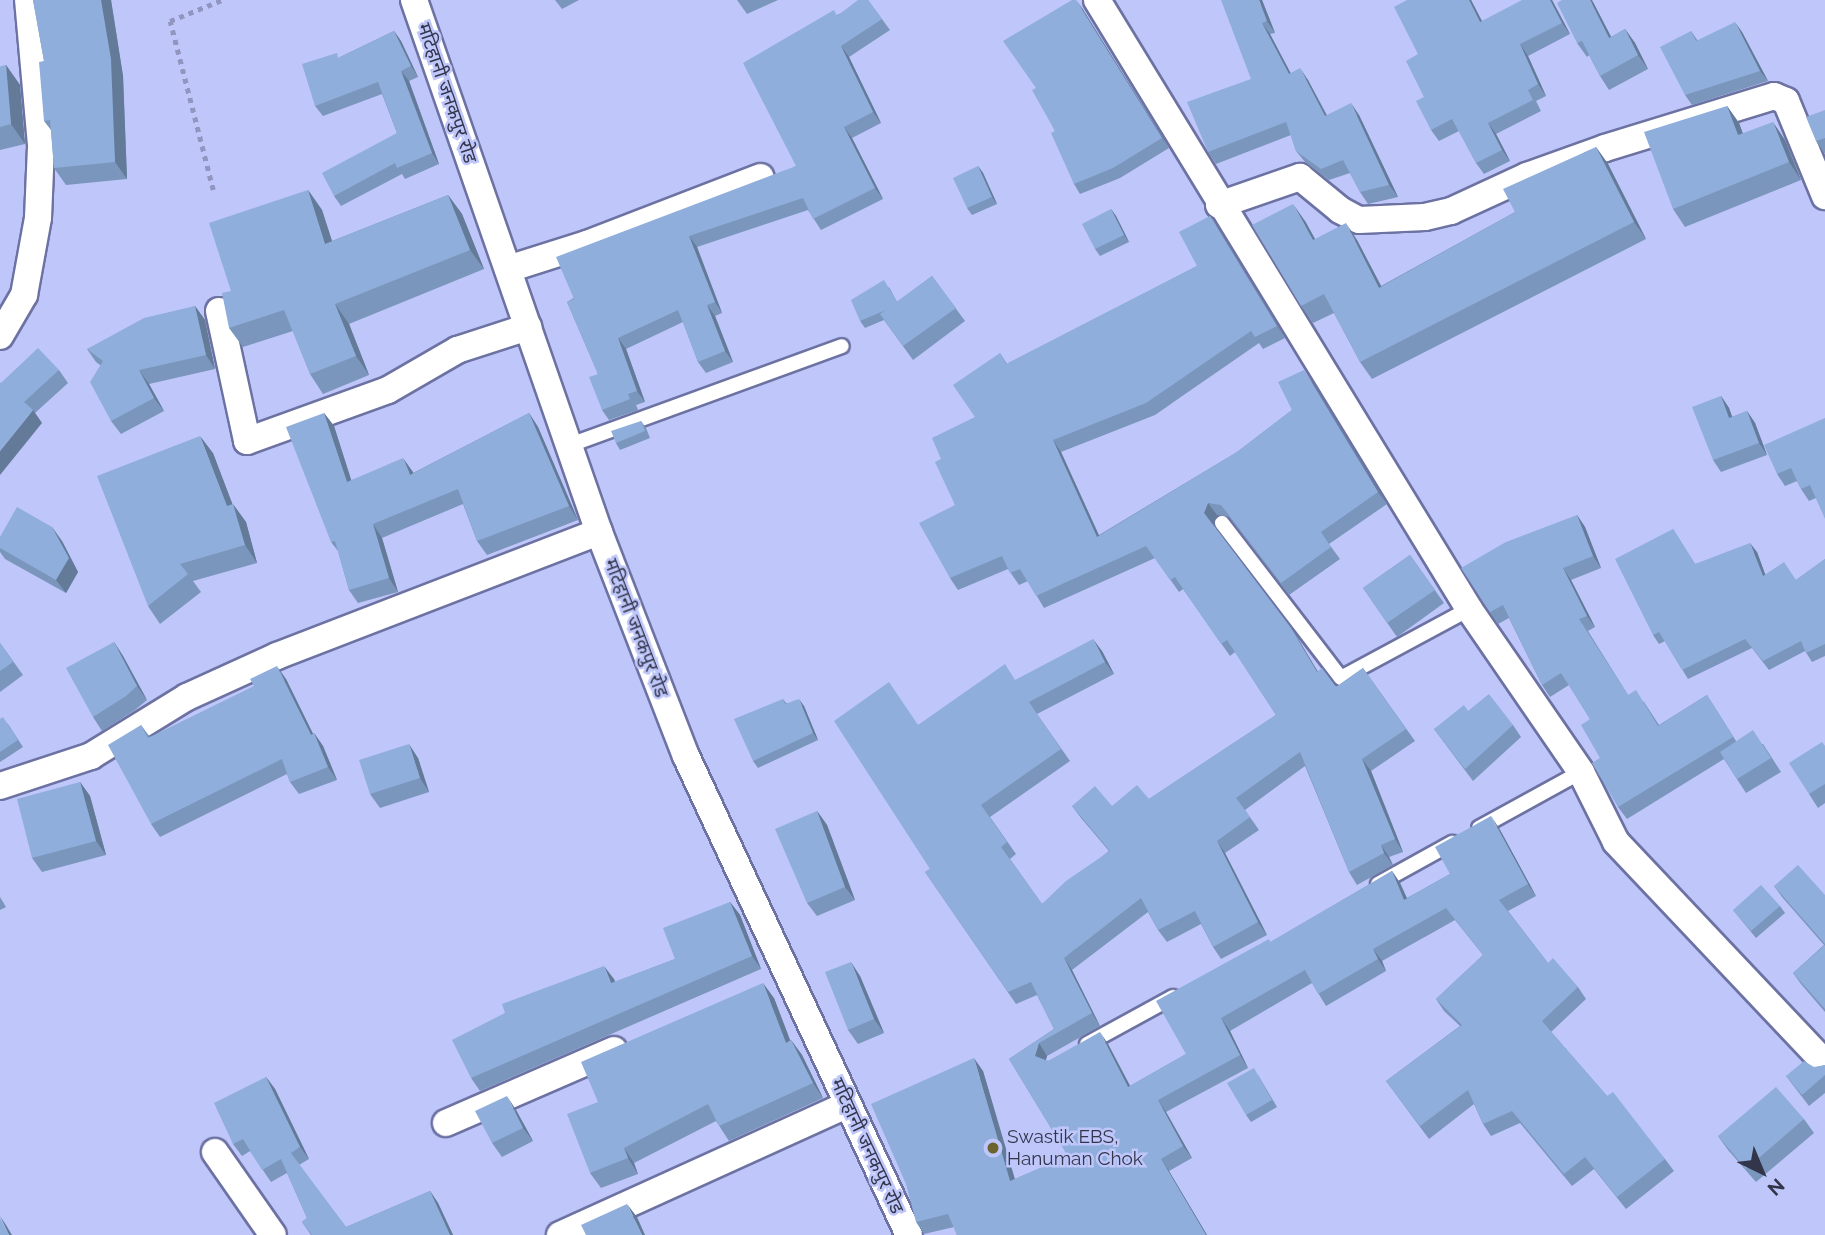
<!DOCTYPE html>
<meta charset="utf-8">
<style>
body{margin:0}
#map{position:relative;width:1825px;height:1235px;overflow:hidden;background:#bec6fa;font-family:Raleway,"Noto Sans Devanagari",sans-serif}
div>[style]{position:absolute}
.path>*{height:4.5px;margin-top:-2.25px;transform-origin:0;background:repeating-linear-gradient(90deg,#9096c0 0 5px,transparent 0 10px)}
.roads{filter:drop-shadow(2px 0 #6c72a2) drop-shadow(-2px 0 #6c72a2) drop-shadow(0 2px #6c72a2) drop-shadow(0 -2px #6c72a2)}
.service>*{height:14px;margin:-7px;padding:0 7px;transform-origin:7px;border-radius:7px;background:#fff}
.minor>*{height:26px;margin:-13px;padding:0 13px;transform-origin:13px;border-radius:13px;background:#fff}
.wall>*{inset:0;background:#7b96bc}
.shaded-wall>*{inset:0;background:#647a99}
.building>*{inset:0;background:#8faedb}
.dots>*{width:19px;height:19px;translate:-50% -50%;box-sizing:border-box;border:4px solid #bec6fa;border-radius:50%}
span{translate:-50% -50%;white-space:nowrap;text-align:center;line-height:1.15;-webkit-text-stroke:5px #bec6fa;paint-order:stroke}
.street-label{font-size:19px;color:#33364b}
.poi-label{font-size:19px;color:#33364b}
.left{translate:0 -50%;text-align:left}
.north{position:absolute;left:1727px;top:1137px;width:70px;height:70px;-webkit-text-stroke:5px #bec6fa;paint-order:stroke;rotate:137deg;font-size:19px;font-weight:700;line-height:28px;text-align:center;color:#33364b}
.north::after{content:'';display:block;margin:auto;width:24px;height:32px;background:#33364b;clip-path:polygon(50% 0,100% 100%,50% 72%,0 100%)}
</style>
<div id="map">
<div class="path">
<div style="left:213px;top:190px;width:174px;rotate:-104.3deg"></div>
<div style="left:170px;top:21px;width:56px;rotate:-22deg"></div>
</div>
<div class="roads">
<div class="service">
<div style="left:570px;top:445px;width:289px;rotate:-20deg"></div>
<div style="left:1222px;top:523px;width:195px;rotate:52.5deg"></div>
<div style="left:1341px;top:678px;width:145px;rotate:-28.3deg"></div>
<div style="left:1479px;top:828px;width:116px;rotate:-28.8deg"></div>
<div style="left:1378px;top:884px;width:85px;rotate:-29deg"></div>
<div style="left:1087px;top:1044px;width:98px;rotate:-28.7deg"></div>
</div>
<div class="minor">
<div style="left:414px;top:0;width:563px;rotate:70.83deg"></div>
<div style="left:599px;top:532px;width:240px;rotate:68.8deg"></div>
<div style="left:686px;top:756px;width:528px;rotate:65.04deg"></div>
<div style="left:1097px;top:0;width:714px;rotate:58.58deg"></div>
<div style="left:1469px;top:609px;width:198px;rotate:55.5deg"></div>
<div style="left:1581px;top:772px;width:78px;rotate:63.4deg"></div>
<div style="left:1616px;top:842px;width:304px;rotate:46.6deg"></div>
<div style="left:1219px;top:205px;width:86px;rotate:-19.1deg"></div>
<div style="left:1300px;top:177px;width:52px;rotate:39.5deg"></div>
<div style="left:1340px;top:210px;width:21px;rotate:28deg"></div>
<div style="left:1359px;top:220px;width:66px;rotate:-2.6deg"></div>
<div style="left:1425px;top:217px;width:27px;rotate:-13deg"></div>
<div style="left:1451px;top:211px;width:84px;rotate:-24.7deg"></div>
<div style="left:1527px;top:176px;width:83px;rotate:-19.7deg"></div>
<div style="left:1605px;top:148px;width:177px;rotate:-17.1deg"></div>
<div style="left:1774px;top:96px;width:13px;rotate:23deg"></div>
<div style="left:1786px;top:101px;width:103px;rotate:67.7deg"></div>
<div style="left:508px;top:269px;width:83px;rotate:-17.6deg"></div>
<div style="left:587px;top:244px;width:186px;rotate:-21.1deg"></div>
<div style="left:219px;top:311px;width:133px;rotate:77.8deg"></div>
<div style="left:247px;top:441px;width:150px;rotate:-19.9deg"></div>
<div style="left:388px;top:390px;width:80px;rotate:-30.1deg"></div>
<div style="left:457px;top:350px;width:75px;rotate:-17.9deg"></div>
<div style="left:0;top:336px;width:48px;rotate:-59.7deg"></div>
<div style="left:24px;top:295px;width:78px;rotate:-79.7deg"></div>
<div style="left:38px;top:218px;width:73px;rotate:-87.6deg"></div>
<div style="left:41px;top:145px;width:146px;rotate:-95.1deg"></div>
<div style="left:0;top:786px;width:96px;rotate:-18.2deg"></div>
<div style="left:91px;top:756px;width:113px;rotate:-31.6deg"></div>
<div style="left:187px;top:697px;width:99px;rotate:-24.5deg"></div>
<div style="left:277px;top:656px;width:345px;rotate:-21.1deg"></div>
<div style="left:446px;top:1123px;width:183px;rotate:-23.5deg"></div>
<div style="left:215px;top:1152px;width:101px;rotate:55.1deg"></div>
<div style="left:560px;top:1235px;width:315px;rotate:-24.4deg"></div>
</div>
</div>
<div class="wall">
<div style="clip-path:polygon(33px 0,111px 0,123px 76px,127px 179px,66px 185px,54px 168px,51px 130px,44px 121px,44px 61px)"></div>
<div style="clip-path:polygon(555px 0,579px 0,562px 9px)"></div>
<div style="clip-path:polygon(737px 0,778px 0,747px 14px)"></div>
<div style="clip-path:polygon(868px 0,890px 30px,849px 57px,881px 123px,852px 138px,883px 199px,821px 230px,808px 210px,697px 247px,722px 313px,715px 316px,733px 362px,706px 373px,698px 362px,683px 322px,626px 349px,645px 402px,636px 405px,638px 410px,609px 420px,602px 410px,598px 374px,567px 302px,796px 166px,837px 15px)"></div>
<div style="clip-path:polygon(1262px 0,1275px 33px,1270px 34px,1290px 73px,1308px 80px,1327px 115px,1359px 115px,1398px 197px,1368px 204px,1360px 192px,1350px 173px,1329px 180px,1305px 162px,1296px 151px,1291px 135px,1216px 164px,1208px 152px,1251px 79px)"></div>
<div style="clip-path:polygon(1407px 0,1471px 0,1482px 21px,1552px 0,1570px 34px,1528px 56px,1546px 96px,1536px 101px,1541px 111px,1496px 134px,1510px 161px,1484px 174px,1476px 163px,1459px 131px,1439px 141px,1431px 130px,1424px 97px,1418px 54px)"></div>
<div style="clip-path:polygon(1593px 2px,1611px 37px,1625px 29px,1635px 43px,1648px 69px,1609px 90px,1600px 76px,1589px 55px,1587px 57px,1577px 43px)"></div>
<div style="clip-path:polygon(1082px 8px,1169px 148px,1120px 178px,1080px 194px,1074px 184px,1055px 131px,1036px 88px)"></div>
<div style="clip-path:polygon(394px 31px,401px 41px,418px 77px,409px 81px,439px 164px,405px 179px,402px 174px,341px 206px,334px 196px,397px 133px,382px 94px,323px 116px,315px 106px,340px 57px)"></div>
<div style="clip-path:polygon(1691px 31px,1698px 41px,1742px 32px,1768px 81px,1692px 105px,1685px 95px)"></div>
<div style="clip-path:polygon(6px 65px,20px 85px,25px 144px,0 150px,0 67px)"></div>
<div style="clip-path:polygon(1727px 106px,1739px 123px,1743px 134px,1785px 140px,1801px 180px,1685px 227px,1673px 209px)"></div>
<div style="clip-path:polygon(1825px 110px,1825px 153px,1824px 153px,1816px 141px)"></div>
<div style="clip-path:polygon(1596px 147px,1608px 164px,1646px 239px,1372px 379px,1360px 362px,1334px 313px,1313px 323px,1301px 306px,1305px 221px,1315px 239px,1357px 240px,1381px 286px,1515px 212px)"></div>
<div style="clip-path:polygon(978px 166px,983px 173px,997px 204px,972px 215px,967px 208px)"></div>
<div style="clip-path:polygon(308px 190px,322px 210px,332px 241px,448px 195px,462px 214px,484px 269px,349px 324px,369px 375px,323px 394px,310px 374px,293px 331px,243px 347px,229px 328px,231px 291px)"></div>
<div style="clip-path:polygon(1111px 209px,1116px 216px,1129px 242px,1100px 256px,1095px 249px)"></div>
<div style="clip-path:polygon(1210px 216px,1285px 338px,1263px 349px,1259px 343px,1155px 415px,1061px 452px,1099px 535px,1237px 452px,1292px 410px,1312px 382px,1387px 504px,1329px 544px,1340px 559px,1289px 595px,1229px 517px,1217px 515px,1213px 524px,1291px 628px,1318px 672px,1336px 687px,1363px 668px,1415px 741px,1371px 771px,1403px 852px,1389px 857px,1393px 865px,1357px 885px,1349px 872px,1305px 766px,1245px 810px,1259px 830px,1225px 853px,1267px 935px,1221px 959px,1213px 947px,1201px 924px,1167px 942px,1158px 930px,1148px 912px,1072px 970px,1100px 1026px,1047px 1056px,1046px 1060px,1048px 1061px,1108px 1044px,1130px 1086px,1186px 1054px,1271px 942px,1392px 871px,1400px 883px,1407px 898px,1450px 874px,1499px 828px,1536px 896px,1508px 911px,1548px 963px,1578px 987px,1586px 999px,1551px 1032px,1607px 1096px,1665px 1159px,1674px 1171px,1626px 1209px,1594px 1169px,1572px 1186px,1520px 1123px,1491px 1136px,1483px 1124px,1474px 1104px,1429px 1139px,1386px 1081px,1460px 1026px,1444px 1011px,1436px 999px,1483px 955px,1455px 920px,1382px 961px,1386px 971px,1326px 1006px,1312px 983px,1230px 1031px,1248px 1068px,1166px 1112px,1192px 1158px,1169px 1171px,1207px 1235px,957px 1235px,954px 1227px,924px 1234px,916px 1222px,983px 1071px,1015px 1179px,1068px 1156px,1009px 1059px,1054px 1029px,1037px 995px,1016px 1004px,925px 872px,930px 869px,918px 725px,1016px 680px,1102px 651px,1114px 674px,1037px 714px,1070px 761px,990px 817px,1016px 854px,1010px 859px,1042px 904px,1109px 851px,1081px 818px,1072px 806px,1112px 806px,1149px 799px,1276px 715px,1235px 652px,1230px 656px,1183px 589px,1179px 592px,1155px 558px,1044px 608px,1028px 581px,1019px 585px,1008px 569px,958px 590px,950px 578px,955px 505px,941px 459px,975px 417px,1000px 353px,1007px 364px,1197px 266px)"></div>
<div style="clip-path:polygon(932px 276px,965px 321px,913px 360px,884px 320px,865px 328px,860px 321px,889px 287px,897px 302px)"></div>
<div style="clip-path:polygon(195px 306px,205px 320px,215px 369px,149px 384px,164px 411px,121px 434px,111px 421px,100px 365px,96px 362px,87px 349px)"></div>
<div style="clip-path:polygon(59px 370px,68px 383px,35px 413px,42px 423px,1px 383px)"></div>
<div style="clip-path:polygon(1721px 396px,1729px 408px,1732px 417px,1747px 411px,1755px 423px,1767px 455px,1721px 472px,1713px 460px)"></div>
<div style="clip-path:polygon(324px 413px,334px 426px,351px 480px,413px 473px,529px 413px,538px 427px,578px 520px,487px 555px,477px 541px,463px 504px,382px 538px,398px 592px,358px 603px,349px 590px,338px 551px,331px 542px)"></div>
<div style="clip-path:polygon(1825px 418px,1816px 498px,1809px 501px,1801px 489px,1797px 481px,1785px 486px,1777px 474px)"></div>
<div style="clip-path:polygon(641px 421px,646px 428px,650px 438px,620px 450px,616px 443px)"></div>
<div style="clip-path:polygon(213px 453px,232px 504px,246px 522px,257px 563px,193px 581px,201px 592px,160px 624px,148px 606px)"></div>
<div style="clip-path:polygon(1577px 515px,1585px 527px,1601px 568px,1571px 580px,1595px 627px,1588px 631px,1628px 695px,1644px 702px,1659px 725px,1707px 695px,1736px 741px,1763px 744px,1781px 772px,1746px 793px,1724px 759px,1627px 819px,1618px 807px,1600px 758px,1590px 719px,1569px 685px,1550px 697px,1542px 685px,1509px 618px,1498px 624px,1490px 612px)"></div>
<div style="clip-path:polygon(1673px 529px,1695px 564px,1757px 552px,1765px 574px,1796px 580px,1825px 559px,1825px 656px,1812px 662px,1805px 651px,1769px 670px,1752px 648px,1688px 679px,1665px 641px,1659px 644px,1653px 635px)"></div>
<div style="clip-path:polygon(0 537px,62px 541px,78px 572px,66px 593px,5px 559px,0 552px)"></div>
<div style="clip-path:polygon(1410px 555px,1444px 603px,1397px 637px,1363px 588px)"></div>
<div style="clip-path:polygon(114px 642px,123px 656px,147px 700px,135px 710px,102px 731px,93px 717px)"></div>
<div style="clip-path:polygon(0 643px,23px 675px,0 692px)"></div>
<div style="clip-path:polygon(286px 679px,313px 734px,314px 733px,323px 746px,337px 780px,299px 794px,290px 782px,287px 774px,160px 837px,151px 824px,141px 725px,150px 737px)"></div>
<div style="clip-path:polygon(783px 699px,786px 703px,804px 706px,818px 740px,758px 768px,753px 761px)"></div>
<div style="clip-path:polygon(1468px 711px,1513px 725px,1521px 737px,1473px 781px,1434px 729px)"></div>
<div style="clip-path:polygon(0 719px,8px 724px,23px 747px,0 762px)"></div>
<div style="clip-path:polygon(1825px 746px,1825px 803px,1818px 808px,1809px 794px)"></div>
<div style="clip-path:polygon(418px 758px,429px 792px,380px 808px,370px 794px)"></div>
<div style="clip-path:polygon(80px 782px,90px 796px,106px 855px,42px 872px,32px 858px)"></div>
<div style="clip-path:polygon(817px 811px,827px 825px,855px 900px,817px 916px,807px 903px)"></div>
<div style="clip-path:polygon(1774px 886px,1825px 895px,1825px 1012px,1801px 984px,1793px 973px,1824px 945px,1782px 897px)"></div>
<div style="clip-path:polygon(0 897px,6px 907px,0 910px)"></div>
<div style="clip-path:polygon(730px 902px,740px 915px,761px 969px,480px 1091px,471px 1078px,614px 979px,615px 982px,675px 959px)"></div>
<div style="clip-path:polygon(1780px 906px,1785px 913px,1756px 938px,1733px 910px)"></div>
<div style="clip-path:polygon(860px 976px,884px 1033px,858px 1044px,848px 1030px)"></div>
<div style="clip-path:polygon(774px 998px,790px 1041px,791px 1040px,802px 1055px,823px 1098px,729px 1141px,716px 1121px,634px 1163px,638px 1174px,601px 1188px,590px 1173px,598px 1102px)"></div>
<div style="clip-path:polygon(1825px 1065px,1825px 1093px,1809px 1106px,1786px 1076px)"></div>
<div style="clip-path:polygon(1258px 1075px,1277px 1107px,1251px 1122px,1246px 1115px)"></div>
<div style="clip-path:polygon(266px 1077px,275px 1089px,309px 1159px,299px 1165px,346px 1227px,430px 1191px,438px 1203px,453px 1235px,311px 1235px,302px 1222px,307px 1218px,287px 1173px,271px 1182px,250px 1151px,242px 1156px,233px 1144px)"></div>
<div style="clip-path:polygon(516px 1110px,533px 1141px,502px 1157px,492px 1143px)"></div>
<div style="clip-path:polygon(1804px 1119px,1814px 1133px,1756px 1182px,1728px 1150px,1718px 1136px)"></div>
</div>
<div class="shaded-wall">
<div style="clip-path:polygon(101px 0,111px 0,123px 76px,127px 179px,115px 162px)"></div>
<div style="clip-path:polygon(1076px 0,1082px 8px,1169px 148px,1162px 138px)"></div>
<div style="clip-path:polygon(1259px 0,1262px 0,1275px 33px,1267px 21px)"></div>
<div style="clip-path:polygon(1469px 0,1471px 0,1488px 33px,1480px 22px)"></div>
<div style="clip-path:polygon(1550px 0,1552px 0,1570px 34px,1562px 23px)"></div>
<div style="clip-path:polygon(1590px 0,1592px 0,1593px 2px,1619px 52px,1609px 38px)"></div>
<div style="clip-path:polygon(1735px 22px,1742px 32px,1768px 81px,1760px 71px)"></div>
<div style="clip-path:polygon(1262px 23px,1270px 34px,1297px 85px,1289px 74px)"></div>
<div style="clip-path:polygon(1625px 29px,1635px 43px,1648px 69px,1638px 55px)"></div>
<div style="clip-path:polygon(394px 31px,401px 41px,418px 77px,411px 66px)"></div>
<div style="clip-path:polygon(1520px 44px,1528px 56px,1546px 96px,1538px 84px)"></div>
<div style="clip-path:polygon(841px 46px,849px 57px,881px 123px,873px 112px)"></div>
<div style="clip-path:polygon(6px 65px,20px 85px,25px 144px,11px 124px)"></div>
<div style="clip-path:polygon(1300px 68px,1308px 80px,1333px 128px,1325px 116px)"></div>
<div style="clip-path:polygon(401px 71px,409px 81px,439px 164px,432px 153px)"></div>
<div style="clip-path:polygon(1351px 103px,1359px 115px,1398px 197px,1389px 185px)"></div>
<div style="clip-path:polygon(1727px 106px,1739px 123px,1750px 153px,1738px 135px)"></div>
<div style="clip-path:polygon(1773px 122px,1785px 140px,1801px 180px,1789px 162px)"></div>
<div style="clip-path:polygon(1488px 123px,1496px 134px,1510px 161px,1502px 150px)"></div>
<div style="clip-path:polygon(844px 127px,852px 138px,883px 199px,875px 188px)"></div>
<div style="clip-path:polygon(1596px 147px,1608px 164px,1646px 239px,1634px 222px)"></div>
<div style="clip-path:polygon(978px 166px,983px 173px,997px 204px,992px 197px)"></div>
<div style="clip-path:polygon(308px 190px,322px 210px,339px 263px,325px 244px)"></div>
<div style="clip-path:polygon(448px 195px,462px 214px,484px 269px,470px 250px)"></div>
<div style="clip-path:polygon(1293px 204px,1305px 221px,1325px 257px,1313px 240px)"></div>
<div style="clip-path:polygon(1111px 209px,1116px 216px,1129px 242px,1124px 235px)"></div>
<div style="clip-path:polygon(1210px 216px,1218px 228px,1285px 338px,1277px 326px)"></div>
<div style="clip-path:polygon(1346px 223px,1357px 240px,1391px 305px,1379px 288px)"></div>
<div style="clip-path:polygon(689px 236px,697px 247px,722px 313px,715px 302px)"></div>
<div style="clip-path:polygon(335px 304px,349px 324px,369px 375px,356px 356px)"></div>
<div style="clip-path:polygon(707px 305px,715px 316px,733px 362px,725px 351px)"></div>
<div style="clip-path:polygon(195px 306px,205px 320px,215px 369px,206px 355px)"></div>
<div style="clip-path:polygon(618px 338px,626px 349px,645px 402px,637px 391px)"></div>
<div style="clip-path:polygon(139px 370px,149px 384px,164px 411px,154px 398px)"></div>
<div style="clip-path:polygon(1304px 370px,1312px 382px,1387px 504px,1378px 492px)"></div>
<div style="clip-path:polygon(1721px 396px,1729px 408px,1737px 430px,1729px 418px)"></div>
<div style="clip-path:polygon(33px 410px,42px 423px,0 475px,0 451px)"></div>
<div style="clip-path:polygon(1747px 411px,1755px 423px,1767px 455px,1759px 443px)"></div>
<div style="clip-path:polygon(324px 413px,334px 426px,356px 495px,347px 482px)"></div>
<div style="clip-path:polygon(529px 413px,538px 427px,578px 520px,569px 506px)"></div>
<div style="clip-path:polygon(200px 436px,213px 453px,237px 516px,233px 504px,246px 522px,257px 563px,245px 545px,227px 506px)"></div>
<div style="clip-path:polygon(1053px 440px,1061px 452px,1105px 549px,1097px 537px)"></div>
<div style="clip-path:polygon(403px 458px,413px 472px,419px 488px,410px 475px)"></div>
<div style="clip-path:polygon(1208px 503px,1217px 515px,1213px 525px,1204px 513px)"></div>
<div style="clip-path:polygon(1577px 515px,1585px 527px,1601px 568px,1593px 556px)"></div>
<div style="clip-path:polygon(373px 524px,382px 538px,398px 592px,389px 578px)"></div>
<div style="clip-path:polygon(52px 527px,62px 541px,78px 572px,66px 593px,56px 580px)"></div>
<div style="clip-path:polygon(1750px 543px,1757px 552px,1769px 585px,1763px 576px)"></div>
<div style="clip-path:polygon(1563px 568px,1571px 580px,1595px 627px,1587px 616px)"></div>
<div style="clip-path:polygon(1291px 628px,1299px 640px,1325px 684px,1317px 672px)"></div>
<div style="clip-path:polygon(1093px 639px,1102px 651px,1114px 674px,1105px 662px)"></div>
<div style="clip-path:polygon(114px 642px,123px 656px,147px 700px,137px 686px)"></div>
<div style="clip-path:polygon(277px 666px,286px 679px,320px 748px,311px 735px)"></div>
<div style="clip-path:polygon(799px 699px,804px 706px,818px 740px,813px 733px)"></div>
<div style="clip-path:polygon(314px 733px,323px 746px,337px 780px,328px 767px)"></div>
<div style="clip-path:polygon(409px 744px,418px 758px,429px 792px,420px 778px)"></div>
<div style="clip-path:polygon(1362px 759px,1371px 771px,1403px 852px,1395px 839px)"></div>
<div style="clip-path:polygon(80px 782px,90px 796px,106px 855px,96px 841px)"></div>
<div style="clip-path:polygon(817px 811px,827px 825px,855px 900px,845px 887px)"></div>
<div style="clip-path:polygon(1491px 816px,1499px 828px,1536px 896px,1528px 884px)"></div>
<div style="clip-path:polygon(1217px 841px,1225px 853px,1267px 935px,1258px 922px)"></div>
<div style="clip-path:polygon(1381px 845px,1389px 857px,1393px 865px,1384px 853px)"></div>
<div style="clip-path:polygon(1392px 871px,1400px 883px,1413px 912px,1404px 900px)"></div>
<div style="clip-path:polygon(730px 902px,740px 915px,761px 969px,752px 956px)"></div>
<div style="clip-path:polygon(1373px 949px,1382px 961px,1386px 971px,1378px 959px)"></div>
<div style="clip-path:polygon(1064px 958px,1072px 970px,1100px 1026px,1092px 1013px)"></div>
<div style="clip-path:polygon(851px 962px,860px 976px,884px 1033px,874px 1019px)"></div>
<div style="clip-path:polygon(604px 966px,614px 979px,620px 996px,611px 983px)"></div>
<div style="clip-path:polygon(763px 983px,774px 998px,797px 1058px,786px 1043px)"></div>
<div style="clip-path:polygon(1221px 1018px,1230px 1031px,1248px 1068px,1240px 1055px)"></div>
<div style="clip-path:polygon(1100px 1032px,1108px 1044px,1137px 1099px,1128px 1087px)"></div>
<div style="clip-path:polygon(791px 1040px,802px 1055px,823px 1098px,813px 1083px)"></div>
<div style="clip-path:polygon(1039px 1043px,1047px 1056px,1043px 1068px,1035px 1056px)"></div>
<div style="clip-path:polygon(974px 1058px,983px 1071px,1019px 1194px,1010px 1181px)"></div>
<div style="clip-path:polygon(266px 1077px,275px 1089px,309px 1159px,300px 1147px)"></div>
<div style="clip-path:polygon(507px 1096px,516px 1110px,533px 1141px,523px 1128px)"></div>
<div style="clip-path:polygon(1158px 1100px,1166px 1112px,1192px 1158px,1183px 1146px)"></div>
<div style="clip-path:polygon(624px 1148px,634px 1163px,638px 1174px,628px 1158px)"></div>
<div style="clip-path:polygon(1161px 1159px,1169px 1171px,1207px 1235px,1206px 1235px)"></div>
<div style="clip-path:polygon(430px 1191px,438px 1203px,453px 1235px,450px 1235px)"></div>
<div style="clip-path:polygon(627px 1204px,637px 1217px,645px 1235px,642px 1235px)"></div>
<div style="clip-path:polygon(0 1216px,6px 1225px,12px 1235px,9px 1235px)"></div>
</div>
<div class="building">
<div style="clip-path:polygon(33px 0,101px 0,111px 59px,115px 162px,54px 168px,50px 120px,44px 121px,39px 62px,44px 61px)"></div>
<div style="clip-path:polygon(858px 0,868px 0,882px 19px,841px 46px,873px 112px,844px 127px,875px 188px,813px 219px,803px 198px,689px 236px,715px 302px,707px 305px,725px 351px,698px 362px,678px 310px,618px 338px,637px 391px,628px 394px,630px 399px,602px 410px,589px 377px,598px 374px,567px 302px,574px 299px,556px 257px,796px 166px,743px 63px,834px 10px,837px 16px)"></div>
<div style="clip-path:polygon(1072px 0,1076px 0,1162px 138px,1113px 168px,1074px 184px,1051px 133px,1055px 131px,1032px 90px,1036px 88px,1003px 41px)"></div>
<div style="clip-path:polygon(1221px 0,1259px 0,1267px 21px,1262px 23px,1289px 74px,1300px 68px,1325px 116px,1351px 103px,1389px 185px,1360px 192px,1343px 160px,1321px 169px,1296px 151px,1286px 122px,1208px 152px,1187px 102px,1251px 79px)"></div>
<div style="clip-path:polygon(1407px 0,1469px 0,1480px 22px,1522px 0,1550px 0,1562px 23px,1520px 44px,1538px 84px,1528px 90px,1533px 100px,1488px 123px,1502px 150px,1476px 163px,1452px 119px,1431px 130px,1416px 101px,1424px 97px,1406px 61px,1418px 54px,1394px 7px)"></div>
<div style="clip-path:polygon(1562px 0,1590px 0,1609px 38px,1625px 29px,1638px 55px,1600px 76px,1582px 41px,1577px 43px,1557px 3px)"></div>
<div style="clip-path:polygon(1735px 22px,1760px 71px,1685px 95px,1660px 47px,1691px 31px,1696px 41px)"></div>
<div style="clip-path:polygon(394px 31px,411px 66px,401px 71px,432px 153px,397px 168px,395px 163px,334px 196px,322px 173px,397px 133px,378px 82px,315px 106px,302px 64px,337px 53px,338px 58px)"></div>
<div style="clip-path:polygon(6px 65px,11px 124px,0 127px,0 67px)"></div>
<div style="clip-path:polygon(1727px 106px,1738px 135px,1773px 122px,1789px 162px,1673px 209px,1644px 132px)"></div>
<div style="clip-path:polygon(1825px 110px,1825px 138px,1816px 141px,1806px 117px)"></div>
<div style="clip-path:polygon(1596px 147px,1634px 222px,1360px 362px,1324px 294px,1301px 306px,1252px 225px,1293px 204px,1313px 240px,1346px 223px,1379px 288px,1515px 212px,1503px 189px)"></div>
<div style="clip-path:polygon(978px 166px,992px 197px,967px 208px,953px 178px)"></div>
<div style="clip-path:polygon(308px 190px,325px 244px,448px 195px,470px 250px,335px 304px,356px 356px,310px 374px,284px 310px,229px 328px,222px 293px,231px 291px,209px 223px)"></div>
<div style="clip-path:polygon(1111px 209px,1124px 235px,1095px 249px,1082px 224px)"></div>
<div style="clip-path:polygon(1210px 216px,1277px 326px,1255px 337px,1251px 331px,1146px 403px,1053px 440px,1097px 537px,1237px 452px,1292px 410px,1278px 382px,1304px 370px,1378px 492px,1321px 532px,1331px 547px,1281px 583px,1221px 505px,1208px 503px,1204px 513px,1291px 628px,1317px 672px,1322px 668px,1336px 687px,1363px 668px,1406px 729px,1362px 759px,1395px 839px,1381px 845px,1384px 853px,1349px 872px,1300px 752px,1236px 798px,1250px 817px,1217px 841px,1258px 922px,1213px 947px,1195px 911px,1158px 930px,1141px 898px,1064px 958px,1092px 1013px,1039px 1043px,1035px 1056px,1048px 1061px,1100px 1032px,1128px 1087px,1186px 1054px,1156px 1001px,1269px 939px,1270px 942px,1392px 871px,1404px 900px,1450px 874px,1435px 847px,1491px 816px,1528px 884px,1499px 900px,1548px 963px,1553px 958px,1578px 987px,1542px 1021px,1607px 1096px,1613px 1092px,1665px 1159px,1617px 1197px,1585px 1157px,1564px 1174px,1512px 1111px,1483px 1124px,1468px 1090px,1420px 1126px,1386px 1081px,1462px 1025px,1436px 999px,1483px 955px,1446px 908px,1373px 949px,1378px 959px,1318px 994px,1305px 970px,1221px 1018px,1240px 1055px,1158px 1100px,1183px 1146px,1161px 1159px,1206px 1235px,957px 1235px,948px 1214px,916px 1222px,906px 1184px,871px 1104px,974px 1058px,1010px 1181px,1068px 1156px,1009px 1059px,1054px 1029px,1031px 982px,1008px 992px,925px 872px,930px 869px,834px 721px,889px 682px,918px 725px,1005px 664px,1015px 680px,1093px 639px,1105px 662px,1029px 702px,1061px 749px,981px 805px,1007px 842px,1001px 847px,1042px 904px,1066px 881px,1110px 851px,1072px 806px,1095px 786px,1112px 806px,1137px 785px,1149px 799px,1276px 715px,1227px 640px,1221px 644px,1175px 577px,1170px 580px,1146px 546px,1036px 596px,1020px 569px,1010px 573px,1002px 556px,950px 578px,919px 523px,955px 505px,935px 462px,941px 459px,932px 438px,975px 417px,953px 385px,1000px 353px,1006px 364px,1197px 266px,1179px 232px)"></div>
<div style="clip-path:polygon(932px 276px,956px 308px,903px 346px,880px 314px)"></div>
<div style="clip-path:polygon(884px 280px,897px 302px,886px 310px,860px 321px,851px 300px)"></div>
<div style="clip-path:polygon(195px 306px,206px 355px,139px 370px,154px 398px,111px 421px,90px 382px,103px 361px,87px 349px,144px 318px)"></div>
<div style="clip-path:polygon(38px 348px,59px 370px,24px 402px,33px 410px,0 451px,0 382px,1px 383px)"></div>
<div style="clip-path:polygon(1721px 396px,1729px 418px,1747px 411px,1759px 443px,1713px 460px,1692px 407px)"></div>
<div style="clip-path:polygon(324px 413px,347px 482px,403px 458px,410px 475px,529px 413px,569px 506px,477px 541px,458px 489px,373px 524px,389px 578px,349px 590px,335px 541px,331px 542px,286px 427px)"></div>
<div style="clip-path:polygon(1825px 418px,1825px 519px,1810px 485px,1801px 489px,1791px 468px,1777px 474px,1764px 445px)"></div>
<div style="clip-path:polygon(641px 421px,645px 431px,616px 443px,611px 431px)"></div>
<div style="clip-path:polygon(200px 436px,227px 506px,233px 504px,245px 545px,180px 564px,188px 574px,148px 606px,97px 476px)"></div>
<div style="clip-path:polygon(17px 507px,52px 527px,69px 558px,56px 580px,0 548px,0 537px)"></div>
<div style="clip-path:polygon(1577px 515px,1593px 556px,1563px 568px,1587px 616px,1579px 619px,1628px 695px,1636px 690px,1658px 726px,1707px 695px,1733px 737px,1618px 807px,1592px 763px,1600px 758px,1581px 725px,1590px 719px,1561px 673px,1542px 685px,1503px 605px,1490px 612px,1461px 568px,1506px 542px)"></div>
<div style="clip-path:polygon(1673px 529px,1695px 564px,1750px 543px,1763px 576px,1784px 562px,1796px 580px,1825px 559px,1825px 644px,1806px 653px,1801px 641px,1763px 661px,1745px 639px,1682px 670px,1659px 632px,1653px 635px,1615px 559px)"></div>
<div style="clip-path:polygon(1410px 555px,1435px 590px,1387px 623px,1363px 588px)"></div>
<div style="clip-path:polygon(114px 642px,137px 686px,126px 696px,93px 717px,66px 668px)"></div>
<div style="clip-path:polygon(0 643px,13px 662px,0 671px)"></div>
<div style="clip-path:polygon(277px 666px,311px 735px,314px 733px,328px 767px,290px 782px,282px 759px,151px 824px,108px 745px,141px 725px,148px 738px,254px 686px,250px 679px)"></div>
<div style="clip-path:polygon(1489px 694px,1513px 725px,1465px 769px,1434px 729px,1464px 705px,1468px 711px)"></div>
<div style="clip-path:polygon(783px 699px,785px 704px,799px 699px,813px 733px,753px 761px,734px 719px)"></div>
<div style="clip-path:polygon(3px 717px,18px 740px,0 752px,0 719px)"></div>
<div style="clip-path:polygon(1753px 730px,1771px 758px,1737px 779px,1720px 752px)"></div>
<div style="clip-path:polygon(1822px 742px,1825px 746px,1825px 784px,1809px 794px,1789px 763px)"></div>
<div style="clip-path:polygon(409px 744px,420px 778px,370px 794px,359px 760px)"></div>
<div style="clip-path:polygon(80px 782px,96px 841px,32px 858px,17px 799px)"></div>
<div style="clip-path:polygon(817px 811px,845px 887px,807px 903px,775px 829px)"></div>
<div style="clip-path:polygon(1798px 865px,1825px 895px,1825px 944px,1774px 886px)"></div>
<div style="clip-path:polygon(1761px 885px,1780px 906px,1751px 931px,1733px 910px)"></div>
<div style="clip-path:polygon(730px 902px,752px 956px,471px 1078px,452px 1040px,505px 1013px,502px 1004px,604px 966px,611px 983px,675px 959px,663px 928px)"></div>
<div style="clip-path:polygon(1825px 945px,1825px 1009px,1793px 973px)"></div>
<div style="clip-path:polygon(851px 962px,874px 1019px,848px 1030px,825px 972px)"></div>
<div style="clip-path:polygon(763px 983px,786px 1043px,791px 1040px,813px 1083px,719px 1126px,708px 1104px,624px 1148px,628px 1158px,590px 1173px,567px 1114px,598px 1102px,581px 1062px)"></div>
<div style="clip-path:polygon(1804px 1061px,1814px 1067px,1825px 1065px,1825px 1075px,1802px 1095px,1786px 1076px)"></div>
<div style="clip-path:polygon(1254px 1068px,1272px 1100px,1246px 1115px,1227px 1083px)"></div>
<div style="clip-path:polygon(266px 1077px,300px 1147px,291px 1153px,346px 1227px,430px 1191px,450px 1235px,312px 1235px,302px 1222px,307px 1218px,281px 1159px,262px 1170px,243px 1139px,233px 1144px,214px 1103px)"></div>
<div style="clip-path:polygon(1776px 1087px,1804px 1119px,1746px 1169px,1718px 1136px)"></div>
<div style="clip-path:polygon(507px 1096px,523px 1128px,492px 1143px,475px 1111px)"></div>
<div style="clip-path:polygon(627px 1204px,642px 1235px,586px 1235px,581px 1225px)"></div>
<div style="clip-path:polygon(0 1218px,9px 1235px,0 1235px)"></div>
</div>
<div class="dots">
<div style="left:993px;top:1148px;background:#6d632f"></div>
</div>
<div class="street-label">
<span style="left:447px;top:93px;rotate:71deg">मटिहानी जनकपुर रोड</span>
<span style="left:636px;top:628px;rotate:69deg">मटिहानी जनकपुर रोड</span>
<span style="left:867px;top:1146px;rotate:65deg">मटिहानी जनकपुर रोड</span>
</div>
<div class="poi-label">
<span class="left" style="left:1007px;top:1148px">Swastik EBS,<br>Hanuman Chok</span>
</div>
<div class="north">N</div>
</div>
